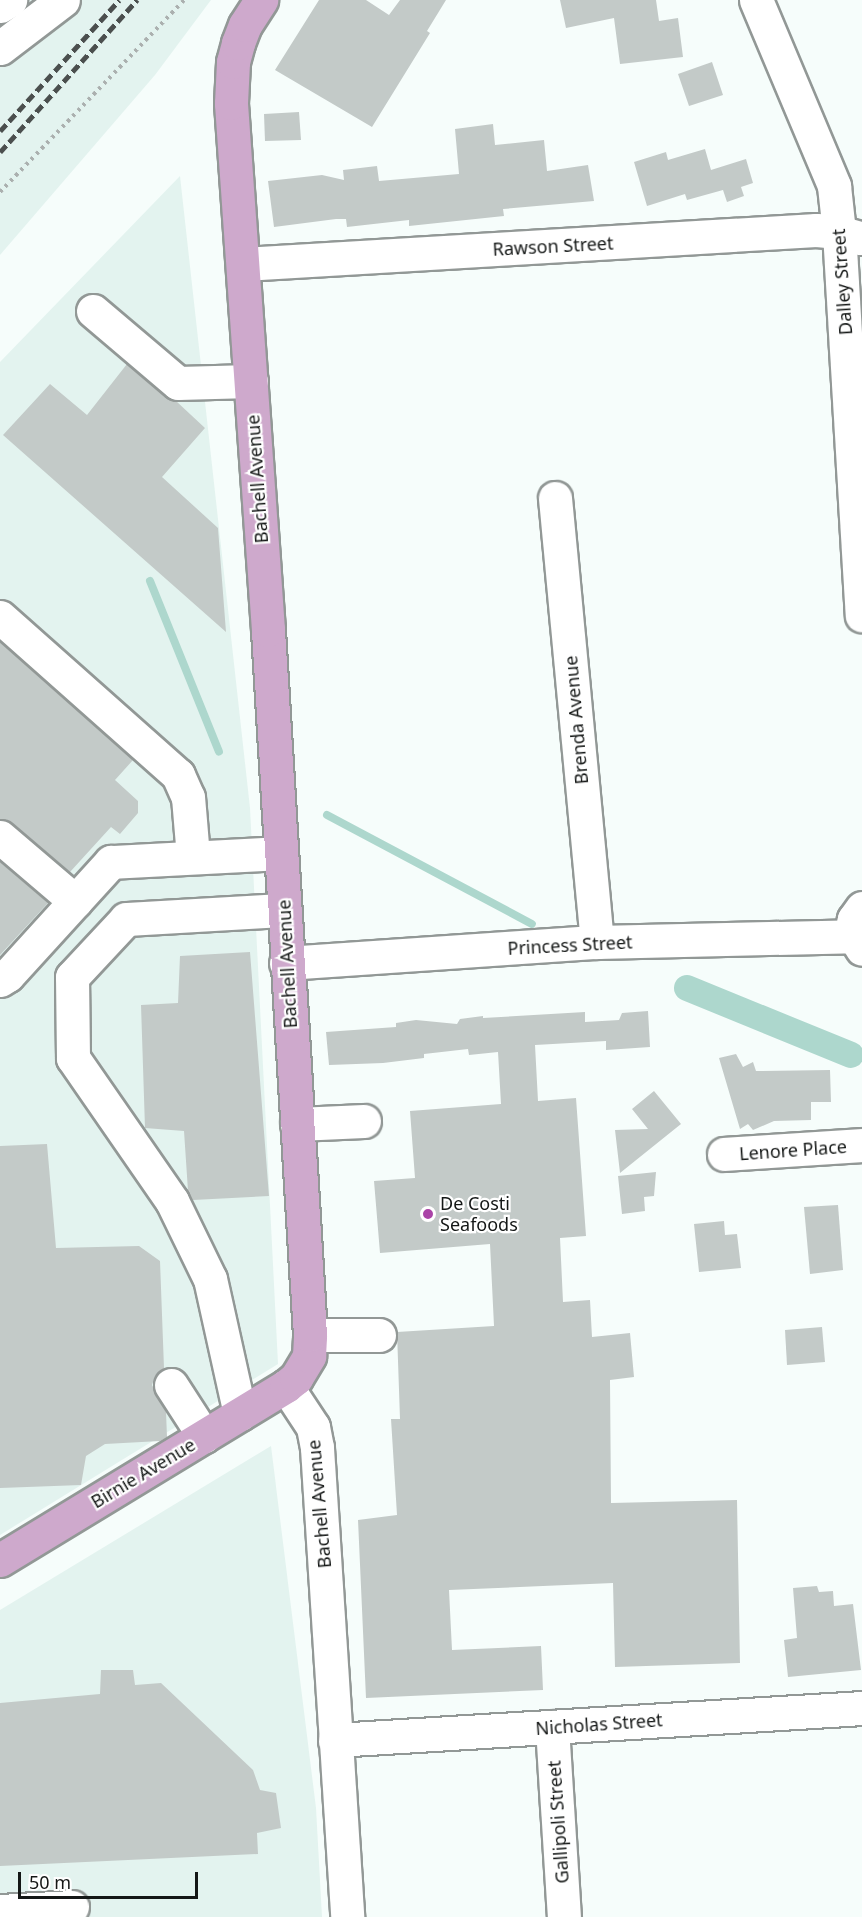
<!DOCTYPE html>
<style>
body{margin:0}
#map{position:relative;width:862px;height:1917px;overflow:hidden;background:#f6fdfb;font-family:"Noto Sans",sans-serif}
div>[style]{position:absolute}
.built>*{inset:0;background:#e3f3ef}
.stream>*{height:8px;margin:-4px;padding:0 4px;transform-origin:4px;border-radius:4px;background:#add7cd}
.canal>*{height:26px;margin:-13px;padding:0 13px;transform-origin:13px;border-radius:13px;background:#add7cd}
.building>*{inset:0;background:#c3cac8}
.path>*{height:4px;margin-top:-2px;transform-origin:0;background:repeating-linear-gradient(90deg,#abb0af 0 3px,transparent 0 7.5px)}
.roads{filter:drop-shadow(2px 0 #929896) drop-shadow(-2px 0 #929896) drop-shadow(0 2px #929896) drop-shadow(0 -2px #929896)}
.minor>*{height:33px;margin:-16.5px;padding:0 16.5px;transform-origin:16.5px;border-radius:16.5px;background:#fff}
.major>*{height:33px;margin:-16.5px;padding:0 16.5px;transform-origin:16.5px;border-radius:16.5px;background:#cea9cc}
.rail>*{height:4.5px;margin-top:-2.25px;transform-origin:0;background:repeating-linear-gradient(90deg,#4b4f4e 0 9px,transparent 0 13.5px)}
.dots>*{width:16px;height:16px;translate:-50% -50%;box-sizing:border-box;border:3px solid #fff;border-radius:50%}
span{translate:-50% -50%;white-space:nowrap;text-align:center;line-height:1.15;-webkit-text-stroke:4.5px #fff;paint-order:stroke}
.street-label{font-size:18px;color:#141716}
.poi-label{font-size:18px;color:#141716}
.left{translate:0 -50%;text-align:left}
.scale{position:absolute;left:18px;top:1872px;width:180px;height:27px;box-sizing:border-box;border:3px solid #141716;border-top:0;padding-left:8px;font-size:18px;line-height:21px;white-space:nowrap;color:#141716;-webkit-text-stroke:4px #fff;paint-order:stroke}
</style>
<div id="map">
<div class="built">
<div style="clip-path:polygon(0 0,211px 0,155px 75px,0 255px)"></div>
<div style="clip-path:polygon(180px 176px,250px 808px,278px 1364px,0 1535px,0 362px)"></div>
<div style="clip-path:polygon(271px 1446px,316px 1808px,322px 1917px,0 1917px,0 1610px)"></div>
</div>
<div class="stream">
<div style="left:150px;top:581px;width:184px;rotate:68deg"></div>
<div style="left:327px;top:815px;width:232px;rotate:28deg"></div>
</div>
<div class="canal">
<div style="left:687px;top:988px;width:177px;rotate:22.2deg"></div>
</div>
<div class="building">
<div style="clip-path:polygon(319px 0,366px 0,389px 15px,400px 0,446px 0,427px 31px,430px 33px,372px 127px,275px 70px)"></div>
<div style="clip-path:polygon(560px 0,656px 0,659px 21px,678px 18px,683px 57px,620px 64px,614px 18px,566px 28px)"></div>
<div style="clip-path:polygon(712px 62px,723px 95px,689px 106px,678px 74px)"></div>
<div style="clip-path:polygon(299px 112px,301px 140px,265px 141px,264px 114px)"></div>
<div style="clip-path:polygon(493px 124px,495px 145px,544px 140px,547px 171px,588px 165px,594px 201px,503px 209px,504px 216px,409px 226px,409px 220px,347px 227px,346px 219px,336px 219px,274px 227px,268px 181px,322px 175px,344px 180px,343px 170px,377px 166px,379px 181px,459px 174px,455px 129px)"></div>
<div style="clip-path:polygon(705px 149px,711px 170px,746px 159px,753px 183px,741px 187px,744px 196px,727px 202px,723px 190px,687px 200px,685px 194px,647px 206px,634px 162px,666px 152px,668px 160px)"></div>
<div style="clip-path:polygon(127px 364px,166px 397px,176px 401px,205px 428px,162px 477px,218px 528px,226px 632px,3px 435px,50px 384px,87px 415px)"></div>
<div style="clip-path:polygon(0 642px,133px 760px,115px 780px,138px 801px,138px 813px,120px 834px,111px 827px,70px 872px,12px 823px,0 819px)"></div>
<div style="clip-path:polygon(0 862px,48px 903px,0 955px)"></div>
<div style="clip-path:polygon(250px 952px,269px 1196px,193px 1200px,188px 1191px,184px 1131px,145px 1128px,141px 1005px,178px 1003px,180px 956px)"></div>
<div style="clip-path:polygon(648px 1011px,650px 1047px,606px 1050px,606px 1041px,535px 1045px,538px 1101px,576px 1098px,586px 1236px,560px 1238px,563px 1302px,590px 1300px,592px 1337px,630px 1333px,634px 1377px,610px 1380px,611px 1503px,737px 1500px,740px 1663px,615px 1667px,613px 1583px,449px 1590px,452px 1650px,541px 1646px,543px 1690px,366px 1698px,358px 1520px,397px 1515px,391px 1419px,400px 1419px,397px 1332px,494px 1326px,490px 1244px,380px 1253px,374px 1181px,415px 1178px,410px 1111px,501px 1104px,498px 1052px,469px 1055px,468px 1049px,424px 1054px,424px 1058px,383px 1063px,329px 1065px,326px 1032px,396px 1027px,396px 1023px,416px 1020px,457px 1024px,460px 1019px,483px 1016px,483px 1018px,585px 1012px,585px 1022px,619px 1020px,622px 1013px)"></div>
<div style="clip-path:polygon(736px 1054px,743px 1067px,753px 1062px,756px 1071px,830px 1070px,831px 1102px,811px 1102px,811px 1120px,774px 1121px,753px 1130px,748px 1124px,740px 1129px,719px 1058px)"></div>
<div style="clip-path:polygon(654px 1091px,681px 1124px,620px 1173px,615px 1130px,648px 1129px,632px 1109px)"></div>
<div style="clip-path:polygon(47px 1144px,56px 1248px,139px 1246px,160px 1261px,164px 1368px,155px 1376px,152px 1385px,166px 1412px,167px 1437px,160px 1441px,105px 1444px,86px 1456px,81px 1485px,0 1488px,0 1146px)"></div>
<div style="clip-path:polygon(656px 1172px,654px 1196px,644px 1197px,645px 1211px,622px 1214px,618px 1176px)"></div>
<div style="clip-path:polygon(838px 1205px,843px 1270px,810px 1274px,804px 1207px)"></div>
<div style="clip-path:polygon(724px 1221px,725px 1235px,737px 1234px,741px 1268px,699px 1272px,694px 1224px)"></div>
<div style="clip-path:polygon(822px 1327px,825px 1362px,787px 1365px,785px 1330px)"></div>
<div style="clip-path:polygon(817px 1586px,819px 1592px,833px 1591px,834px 1606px,853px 1604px,861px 1670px,788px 1677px,784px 1640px,797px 1638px,793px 1588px)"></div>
<div style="clip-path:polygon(101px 1670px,133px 1670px,135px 1685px,161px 1683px,253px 1770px,260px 1790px,276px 1793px,281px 1828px,257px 1833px,258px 1854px,0 1866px,0 1703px,100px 1694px)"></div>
</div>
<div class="path">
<div style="left:0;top:192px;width:266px;rotate:-46.2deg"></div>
</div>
<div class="roads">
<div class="minor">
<div style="left:756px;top:0;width:202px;rotate:67.2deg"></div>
<div style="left:834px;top:186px;width:46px;rotate:83.8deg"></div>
<div style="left:839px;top:232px;width:384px;rotate:86.6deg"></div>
<div style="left:0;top:6px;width:12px;rotate:-31deg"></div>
<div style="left:0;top:48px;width:79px;rotate:-37.3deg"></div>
<div style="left:243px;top:264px;width:574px;rotate:-3.4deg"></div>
<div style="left:816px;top:230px;width:23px;rotate:5deg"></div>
<div style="left:839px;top:232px;width:22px;rotate:16deg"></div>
<div style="left:93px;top:311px;width:111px;rotate:40.3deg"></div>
<div style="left:178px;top:383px;width:73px;rotate:-1.6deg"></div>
<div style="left:555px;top:498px;width:446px;rotate:84.6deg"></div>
<div style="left:0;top:617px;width:238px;rotate:41.6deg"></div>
<div style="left:178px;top:775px;width:24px;rotate:66deg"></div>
<div style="left:188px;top:797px;width:60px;rotate:85.2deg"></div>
<div style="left:0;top:837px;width:99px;rotate:40.5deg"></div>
<div style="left:862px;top:908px;width:14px;rotate:126deg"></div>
<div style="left:854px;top:919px;width:9px;rotate:103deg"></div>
<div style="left:852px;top:928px;width:8px;rotate:76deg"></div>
<div style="left:854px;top:936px;width:15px;rotate:58deg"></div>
<div style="left:286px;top:963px;width:312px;rotate:-3.9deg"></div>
<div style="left:597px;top:942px;width:257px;rotate:-1.3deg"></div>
<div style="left:0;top:980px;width:9px;rotate:-32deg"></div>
<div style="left:8px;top:975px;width:153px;rotate:-47.7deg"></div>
<div style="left:111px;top:862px;width:169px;rotate:-3deg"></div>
<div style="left:297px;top:1124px;width:67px;rotate:-2.6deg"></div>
<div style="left:724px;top:1154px;width:138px;rotate:-3.7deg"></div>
<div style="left:310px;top:1335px;width:69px"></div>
<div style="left:171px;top:1385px;width:61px;rotate:57.1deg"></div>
<div style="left:286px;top:1386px;width:49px;rotate:56.6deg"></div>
<div style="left:313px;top:1427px;width:21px;rotate:79deg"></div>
<div style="left:317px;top:1448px;width:470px;rotate:86.3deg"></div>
<div style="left:240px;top:1414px;width:138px;rotate:-102.5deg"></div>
<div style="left:210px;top:1279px;width:87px;rotate:-116deg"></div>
<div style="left:172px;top:1201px;width:174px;rotate:-124.7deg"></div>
<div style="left:73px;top:1058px;width:81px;rotate:-90.7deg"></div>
<div style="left:72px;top:977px;width:79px;rotate:-47deg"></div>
<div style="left:126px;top:919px;width:157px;rotate:-3.3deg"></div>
<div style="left:552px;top:1727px;width:190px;rotate:86.4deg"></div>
<div style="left:335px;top:1740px;width:528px;rotate:-3.47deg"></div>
<div style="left:0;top:1911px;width:72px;rotate:-3.2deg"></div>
</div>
<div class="major">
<div style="left:0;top:1560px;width:335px;rotate:-31.3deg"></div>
<div style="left:286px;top:1386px;width:13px;rotate:-39deg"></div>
<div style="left:296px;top:1378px;width:26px;rotate:-59deg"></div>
<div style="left:309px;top:1356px;width:21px;rotate:-87deg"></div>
<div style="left:310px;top:1335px;width:706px;rotate:-93.41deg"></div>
<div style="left:268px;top:630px;width:528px;rotate:-94.02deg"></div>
<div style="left:231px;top:103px;width:41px;rotate:-87.2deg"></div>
<div style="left:233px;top:62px;width:20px;rotate:-75deg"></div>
<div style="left:238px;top:43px;width:19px;rotate:-69deg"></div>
<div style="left:245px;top:25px;width:30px;rotate:-57deg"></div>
</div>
</div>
<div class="rail">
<div style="left:0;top:131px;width:177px;rotate:-47.7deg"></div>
<div style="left:0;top:152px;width:205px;rotate:-48deg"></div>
</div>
<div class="dots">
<div style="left:428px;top:1214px;background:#aa44a7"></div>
</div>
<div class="street-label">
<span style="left:553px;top:246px;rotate:-3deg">Rawson Street</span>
<span style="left:842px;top:282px;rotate:-94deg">Dalley Street</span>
<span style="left:257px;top:479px;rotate:-94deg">Bachell Avenue</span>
<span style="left:576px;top:720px;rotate:-95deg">Brenda Avenue</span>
<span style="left:570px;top:945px;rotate:-3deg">Princess Street</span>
<span style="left:287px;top:964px;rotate:-93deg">Bachell Avenue</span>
<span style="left:793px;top:1150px;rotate:-4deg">Lenore Place</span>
<span style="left:143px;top:1473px;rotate:-31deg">Birnie Avenue</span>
<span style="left:319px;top:1504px;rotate:-95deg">Bachell Avenue</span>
<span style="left:599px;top:1724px;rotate:-4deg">Nicholas Street</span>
<span style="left:558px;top:1822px;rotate:-94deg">Gallipoli Street</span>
</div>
<div class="poi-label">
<span class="left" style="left:440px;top:1214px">De Costi<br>Seafoods</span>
</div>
<div class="scale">50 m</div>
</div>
